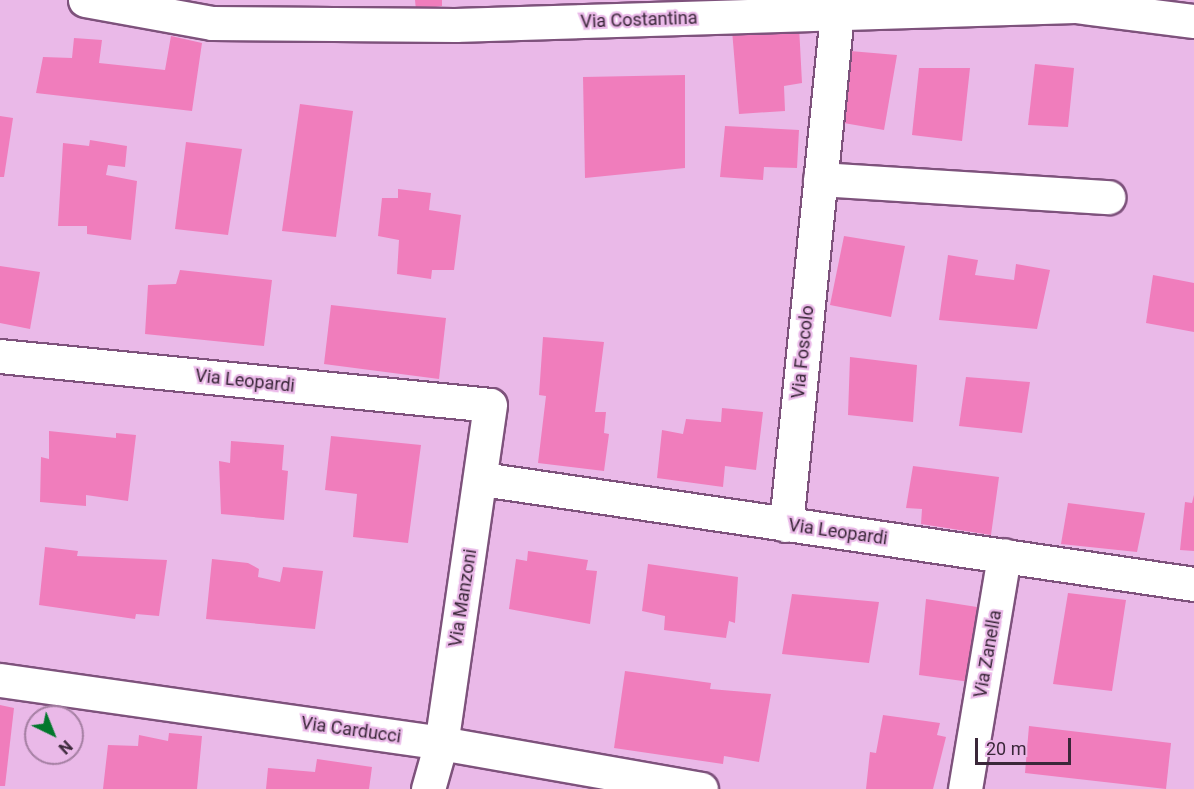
<!DOCTYPE html>
<style>
body{margin:0}
#map{position:relative;width:1194px;height:789px;overflow:hidden;background:#eab9e8;font-family:Roboto,sans-serif}
div>[style]{position:absolute}
.building>*{inset:0;background:#f07dbc}
.roads{filter:drop-shadow(2px 0 #7e527c) drop-shadow(-2px 0 #7e527c) drop-shadow(0 2px #7e527c) drop-shadow(0 -2px #7e527c)}
.minor>*{height:33px;margin:-16.5px;padding:0 16.5px;transform-origin:16.5px;border-radius:16.5px;background:#fff}
span{translate:-50% -50%;white-space:nowrap;text-align:center;line-height:1.15;-webkit-text-stroke:4.5px #eab9e8;paint-order:stroke}
.street-label{font-size:18px;color:#3a2739}
.north{position:absolute;left:24px;top:705px;width:60px;height:60px;box-sizing:border-box;background:#eab9e8;border:2px solid #a47fa2;border-radius:50%;rotate:137deg;font-size:16px;font-weight:700;line-height:24px;text-align:center;color:#3a2739}
.north::after{content:'';display:block;margin:auto;width:21px;height:27px;background:#02772c;clip-path:polygon(50% 0,100% 100%,50% 72%,0 100%)}
.scale{position:absolute;left:975px;top:738px;width:96px;height:27px;box-sizing:border-box;border:3px solid #3a2739;border-top:0;padding-left:8px;font-size:18px;line-height:21px;white-space:nowrap;color:#3a2739;-webkit-text-stroke:4px #eab9e8;paint-order:stroke}
</style>
<div id="map">
<div class="building">
<div style="clip-path:polygon(415px 0,442px 0,442px 6px,416px 10px)"></div>
<div style="clip-path:polygon(799px 26px,802px 83px,784px 86px,785px 111px,739px 114px,732px 30px)"></div>
<div style="clip-path:polygon(171px 36px,202px 43px,192px 111px,36px 93px,43px 57px,72px 58px,74px 38px,102px 40px,99px 63px,165px 70px)"></div>
<div style="clip-path:polygon(850px 51px,897px 55px,884px 130px,838px 122px)"></div>
<div style="clip-path:polygon(1035px 64px,1074px 68px,1068px 127px,1028px 125px)"></div>
<div style="clip-path:polygon(919px 68px,970px 68px,962px 141px,912px 135px)"></div>
<div style="clip-path:polygon(685px 75px,685px 168px,585px 178px,583px 77px)"></div>
<div style="clip-path:polygon(300px 104px,353px 111px,336px 237px,282px 231px)"></div>
<div style="clip-path:polygon(0 116px,13px 118px,4px 177px,0 177px)"></div>
<div style="clip-path:polygon(725px 126px,799px 130px,797px 168px,764px 167px,763px 180px,720px 177px)"></div>
<div style="clip-path:polygon(90px 140px,127px 146px,125px 167px,108px 165px,106px 175px,137px 181px,131px 240px,87px 234px,87px 226px,58px 226px,63px 143px,89px 146px)"></div>
<div style="clip-path:polygon(186px 142px,242px 149px,228px 235px,175px 229px)"></div>
<div style="clip-path:polygon(398px 189px,431px 193px,429px 210px,461px 215px,454px 270px,432px 270px,431px 279px,397px 274px,399px 240px,378px 236px,382px 198px,398px 198px)"></div>
<div style="clip-path:polygon(844px 236px,905px 246px,891px 317px,830px 305px)"></div>
<div style="clip-path:polygon(948px 255px,978px 260px,975px 275px,1014px 280px,1016px 264px,1050px 270px,1037px 329px,939px 320px)"></div>
<div style="clip-path:polygon(0 266px,40px 272px,30px 329px,0 323px)"></div>
<div style="clip-path:polygon(180px 270px,272px 280px,264px 346px,145px 334px,148px 285px,176px 284px)"></div>
<div style="clip-path:polygon(1153px 275px,1194px 283px,1194px 332px,1146px 323px)"></div>
<div style="clip-path:polygon(331px 305px,446px 318px,439px 379px,324px 364px)"></div>
<div style="clip-path:polygon(543px 337px,604px 342px,595px 412px,606px 412px,604px 433px,609px 434px,604px 471px,538px 463px,546px 396px,539px 395px)"></div>
<div style="clip-path:polygon(850px 357px,917px 365px,913px 422px,848px 415px)"></div>
<div style="clip-path:polygon(966px 377px,1030px 382px,1022px 433px,959px 426px)"></div>
<div style="clip-path:polygon(722px 408px,763px 412px,756px 470px,725px 466px,723px 487px,657px 478px,662px 430px,683px 434px,686px 419px,721px 422px)"></div>
<div style="clip-path:polygon(49px 431px,116px 438px,116px 433px,136px 435px,128px 501px,86px 495px,86px 506px,40px 502px,41px 457px,49px 459px)"></div>
<div style="clip-path:polygon(331px 436px,421px 445px,408px 543px,353px 537px,357px 494px,325px 490px)"></div>
<div style="clip-path:polygon(231px 441px,284px 445px,282px 470px,288px 471px,284px 520px,221px 514px,219px 461px,230px 463px)"></div>
<div style="clip-path:polygon(913px 466px,999px 477px,991px 535px,921px 524px,922px 509px,906px 508px)"></div>
<div style="clip-path:polygon(1194px 495px,1194px 551px,1180px 550px,1185px 502px,1192px 503px)"></div>
<div style="clip-path:polygon(1068px 503px,1145px 513px,1137px 552px,1061px 544px)"></div>
<div style="clip-path:polygon(45px 547px,78px 551px,77px 556px,167px 560px,159px 616px,136px 614px,135px 619px,39px 605px)"></div>
<div style="clip-path:polygon(528px 551px,588px 560px,586px 570px,597px 571px,590px 624px,509px 609px,516px 559px,527px 561px)"></div>
<div style="clip-path:polygon(212px 559px,248px 563px,259px 569px,258px 577px,280px 582px,283px 567px,323px 571px,315px 629px,206px 619px)"></div>
<div style="clip-path:polygon(648px 564px,738px 577px,735px 623px,729px 621px,726px 638px,664px 630px,665px 616px,642px 611px)"></div>
<div style="clip-path:polygon(1068px 593px,1126px 600px,1112px 691px,1053px 684px)"></div>
<div style="clip-path:polygon(792px 594px,879px 602px,869px 663px,782px 654px)"></div>
<div style="clip-path:polygon(926px 599px,977px 607px,970px 682px,919px 675px)"></div>
<div style="clip-path:polygon(625px 671px,711px 683px,710px 689px,771px 694px,759px 762px,724px 756px,723px 764px,614px 748px)"></div>
<div style="clip-path:polygon(0 705px,14px 708px,5px 786px,0 786px)"></div>
<div style="clip-path:polygon(883px 715px,940px 723px,937px 735px,946px 737px,933px 789px,866px 789px,870px 752px,876px 753px)"></div>
<div style="clip-path:polygon(1029px 726px,1171px 743px,1166px 789px,1025px 773px)"></div>
<div style="clip-path:polygon(169px 733px,202px 736px,197px 789px,103px 789px,108px 745px,138px 746px,139px 735px,168px 741px)"></div>
<div style="clip-path:polygon(317px 759px,372px 767px,369px 789px,266px 789px,268px 768px,315px 772px)"></div>
</div>
<div class="roads">
<div class="minor">
<div style="left:85px;top:0;width:129px;rotate:10.3deg"></div>
<div style="left:212px;top:23px;width:243px;rotate:0.5deg"></div>
<div style="left:455px;top:25px;width:620px;rotate:-1.76deg"></div>
<div style="left:1075px;top:6px;width:120px;rotate:7.2deg"></div>
<div style="left:820px;top:179px;width:289px;rotate:3.6deg"></div>
<div style="left:0;top:356px;width:492px;rotate:5.7deg"></div>
<div style="left:490px;top:405px;width:342px;rotate:98.2deg"></div>
<div style="left:441px;top:743px;width:48px;rotate:105.8deg"></div>
<div style="left:482px;top:479px;width:720px;rotate:8.39deg"></div>
<div style="left:786px;top:525px;width:515px;rotate:-84.31deg"></div>
<div style="left:0;top:680px;width:445px;rotate:8.1deg"></div>
<div style="left:441px;top:743px;width:264px;rotate:10deg"></div>
<div style="left:965px;top:789px;width:237px;rotate:-80.5deg"></div>
</div>
</div>
<div class="street-label">
<span style="left:639px;top:20px;rotate:-2deg">Via Costantina</span>
<span style="left:803px;top:352px;rotate:-84deg">Via Foscolo</span>
<span style="left:245px;top:381px;rotate:6deg">Via Leopardi</span>
<span style="left:838px;top:532px;rotate:8deg">Via Leopardi</span>
<span style="left:463px;top:598px;rotate:-81deg">Via Manzoni</span>
<span style="left:988px;top:654px;rotate:-80deg">Via Zanella</span>
<span style="left:351px;top:730px;rotate:8deg">Via Carducci</span>
</div>
<div class="north">N</div>
<div class="scale">20 m</div>
</div>
